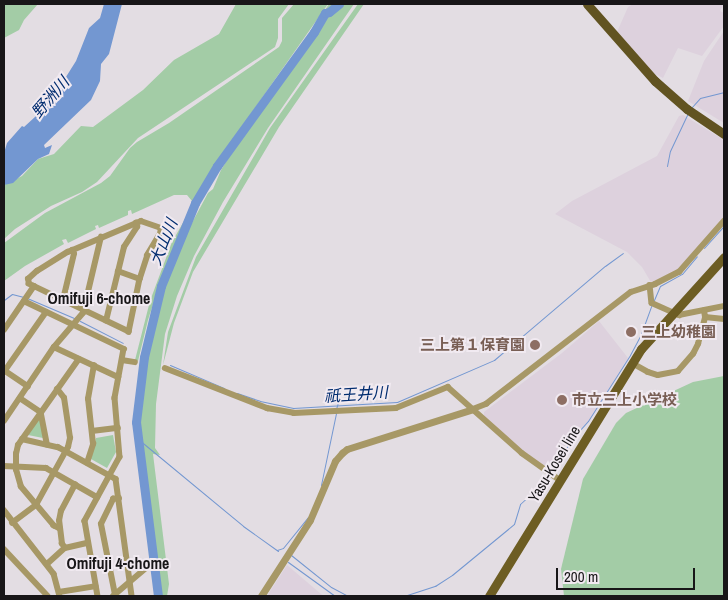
<!DOCTYPE html>
<meta charset="utf-8">
<style>
body{margin:0}
#map{position:relative;width:728px;height:600px;overflow:hidden;background:#e3dde3;font-family:"Archivo Narrow","Noto Sans JP",sans-serif}
div>[style]{position:absolute}
.built>*{inset:0;background:#ddd1dd}
.green>*{inset:0;background:#a3cca6}
.water>*{inset:0;background:#7397d1}
.stream>*{height:1px;margin:-0.5px;padding:0 0.5px;transform-origin:0.5px;border-radius:0.5px;background:#7397d1}
.river>*{height:9px;margin:-4.5px;padding:0 4.5px;transform-origin:4.5px;border-radius:4.5px;background:#7397d1}
.minor>*{height:5.5px;margin:-2.75px;padding:0 2.75px;transform-origin:2.75px;border-radius:2.75px;background:#a79866}
.tertiary>*{height:7px;margin:-3.5px;padding:0 3.5px;transform-origin:3.5px;border-radius:3.5px;background:#a79866}
.primary>*{height:9px;margin:-4.5px;padding:0 4.5px;transform-origin:4.5px;border-radius:4.5px;background:#6d5d23}
.trunk>*{height:9px;margin:-4.5px;padding:0 4.5px;transform-origin:4.5px;border-radius:4.5px;background:#615321}
.dots>*{width:14px;height:14px;translate:-50% -50%;box-sizing:border-box;border:2px solid #f1eaf1;border-radius:50%}
span{translate:-50% -50%;white-space:nowrap;text-align:center;line-height:1.15;-webkit-text-stroke:4px #f1eaf1;paint-order:stroke}
.education-label{font-size:15px;color:#785e54;font-weight:700}
.left{translate:0 -50%;text-align:left}
.right{translate:-100% -50%;text-align:right}
.street-label{font-size:15px;color:#181618}
.water-label{font-size:16px;color:#012c6f;font-style:italic}
.neighbourhood-label{font-size:16px;color:#181618;font-weight:700}
.frame{position:absolute;inset:0;border:5px solid #181618;pointer-events:none}
.scale{position:absolute;left:556px;top:568px;width:139px;height:22px;box-sizing:border-box;border:2px solid #181618;border-top:0;padding-left:6px;font-size:15px;line-height:18px;white-space:nowrap;color:#181618;-webkit-text-stroke:4px #f1eaf1;paint-order:stroke}
</style>
<div id="map">
<div class="built">
<div style="clip-path:polygon(633px 4px,724px 4px,720px 11px,724px 13px,724px 26px,702px 56px,678px 48px,663px 78px,655px 74px,617px 32px,628px 7px)"></div>
<div style="clip-path:polygon(724px 31px,724px 123px,688px 101px,704px 61px)"></div>
<div style="clip-path:polygon(683px 115px,724px 140px,724px 218px,682px 267px,652px 284px,642px 267px,627px 252px,555px 214px,572px 201px,657px 156px,679px 116px)"></div>
<div style="clip-path:polygon(599px 321px,628px 358px,589px 421px,569px 439px,551px 472px,525px 453px,484px 417px,484px 412px,562px 353px)"></div>
<div style="clip-path:polygon(287px 565px,321px 594px,324px 596px,267px 596px)"></div>
</div>
<div class="green">
<div style="clip-path:polygon(4px 4px,38px 4px,24px 20px,19px 30px,4px 38px)"></div>
<div style="clip-path:polygon(236px 4px,289px 4px,278px 19px,278px 38px,275px 47px,138px 138px,97px 182px,82px 192px,51px 206px,15px 229px,4px 239px,4px 185px,22px 176px,38px 159px,54px 154px,81px 126px,93px 127px,143px 90px,174px 60px,219px 34px)"></div>
<div style="clip-path:polygon(294px 4px,328px 4px,250px 115px,176px 241px,162px 276px,148px 320px,138px 361px,135px 360px,150px 301px,172px 242px,192px 207px,192px 201px,187px 195px,174px 195px,132px 214px,131px 210px,128px 211px,128px 215px,99px 228px,98px 225px,95px 226px,96px 229px,68px 243px,66px 239px,62px 240px,64px 244px,25px 266px,4px 281px,4px 243px,45px 213px,101px 183px,110px 176px,130px 148px,137px 142px,169px 123px,279px 47px,282px 41px,282px 18px)"></div>
<div style="clip-path:polygon(329px 4px,354px 4px,268px 128px,223px 202px,194px 256px,177px 296px,165px 334px,156px 404px,155px 448px,160px 455px,153px 454px,169px 584px,167px 596px,156px 596px,136px 444px,139px 378px,155px 305px,172px 260px,208px 193px,213px 189px,221px 170px,266px 97px)"></div>
<div style="clip-path:polygon(358px 4px,364px 4px,279px 127px,193px 272px,174px 323px,163px 365px,168px 332px,196px 257px,270px 128px)"></div>
<div style="clip-path:polygon(724px 376px,724px 596px,564px 596px,561px 569px,583px 479px,616px 423px,626px 413px,693px 382px)"></div>
<div style="clip-path:polygon(39px 417px,41px 420px,43px 438px,28px 435px)"></div>
<div style="clip-path:polygon(113px 435px,116px 452px,107px 468px,91px 459px,96px 438px)"></div>
</div>
<div class="water">
<div style="clip-path:polygon(104px 4px,122px 4px,109px 54px,101px 64px,100px 81px,91px 100px,44px 145px,45px 148px,52px 145px,49px 154px,38px 159px,13px 183px,4px 185px,4px 153px,7px 143px,22px 126px,24px 127px,47px 106px,42px 107px,59px 88px,76px 61px,89px 28px,100px 18px)"></div>
</div>
<div class="stream">
<div style="left:691px;top:108px;width:13px;rotate:-48deg"></div>
<div style="left:700px;top:98px;width:25px;rotate:-14deg"></div>
<div style="left:667px;top:166px;width:15px;rotate:-79deg"></div>
<div style="left:670px;top:151px;width:42px;rotate:-64.7deg"></div>
<div style="left:704px;top:248px;width:30px;rotate:-48deg"></div>
<div style="left:27px;top:298px;width:51px;rotate:23.1deg"></div>
<div style="left:4px;top:300px;width:10px;rotate:-37deg"></div>
<div style="left:12px;top:294px;width:11px;rotate:15deg"></div>
<div style="left:654px;top:300px;width:15px;rotate:-67deg"></div>
<div style="left:660px;top:286px;width:25px;rotate:-29deg"></div>
<div style="left:682px;top:274px;width:23px;rotate:-50deg"></div>
<div style="left:80px;top:321px;width:48px;rotate:27.1deg"></div>
<div style="left:170px;top:365px;width:59px;rotate:23.1deg"></div>
<div style="left:237px;top:393px;width:24px;rotate:19deg"></div>
<div style="left:260px;top:401px;width:34px;rotate:12deg"></div>
<div style="left:293px;top:408px;width:104px;rotate:-3.3deg"></div>
<div style="left:397px;top:402px;width:106px;rotate:-23.4deg"></div>
<div style="left:494px;top:360px;width:145px;rotate:-40.3deg"></div>
<div style="left:605px;top:266px;width:22px;rotate:-36deg"></div>
<div style="left:336px;top:409px;width:10px;rotate:-73deg"></div>
<div style="left:138px;top:439px;width:136px;rotate:39.6deg"></div>
<div style="left:243px;top:526px;width:43px;rotate:35.5deg"></div>
<div style="left:553px;top:471px;width:34px;rotate:-60deg"></div>
<div style="left:570px;top:441px;width:27px;rotate:-48deg"></div>
<div style="left:588px;top:421px;width:78px;rotate:-57.5deg"></div>
<div style="left:630px;top:355px;width:24px;rotate:-62deg"></div>
<div style="left:641px;top:334px;width:30px;rotate:-70deg"></div>
<div style="left:321px;top:485px;width:74px;rotate:-78.2deg"></div>
<div style="left:277px;top:550px;width:6px;rotate:-18deg"></div>
<div style="left:283px;top:548px;width:40px;rotate:-51deg"></div>
<div style="left:291px;top:555px;width:51px;rotate:38.7deg"></div>
<div style="left:331px;top:587px;width:19px;rotate:28deg"></div>
<div style="left:288px;top:562px;width:58px;rotate:35.9deg"></div>
<div style="left:404px;top:596px;width:33px;rotate:-18deg"></div>
<div style="left:435px;top:586px;width:20px;rotate:-33deg"></div>
<div style="left:452px;top:575px;width:80px;rotate:-39.4deg"></div>
<div style="left:514px;top:524px;width:21px;rotate:-73deg"></div>
<div style="left:520px;top:504px;width:40px;rotate:-42deg"></div>
</div>
<div class="river">
<div style="left:158px;top:596px;width:175px;rotate:-97.2deg"></div>
<div style="left:136px;top:422px;width:65px;rotate:-83deg"></div>
<div style="left:144px;top:357px;width:73px;rotate:-76.5deg"></div>
<div style="left:161px;top:286px;width:90px;rotate:-67.7deg"></div>
<div style="left:195px;top:203px;width:43px;rotate:-59.3deg"></div>
<div style="left:217px;top:166px;width:165px;rotate:-54.1deg"></div>
<div style="left:314px;top:32px;width:22px;rotate:-60deg"></div>
<div style="left:325px;top:13px;width:4px;rotate:-14deg"></div>
<div style="left:329px;top:12px;width:13px;rotate:-39deg"></div>
</div>
<div class="minor">
<div style="left:141px;top:221px;width:21px;rotate:19deg"></div>
<div style="left:161px;top:228px;width:5px;rotate:90deg"></div>
<div style="left:161px;top:233px;width:26px;rotate:121deg"></div>
<div style="left:148px;top:255px;width:25px;rotate:108deg"></div>
<div style="left:140px;top:279px;width:54px;rotate:101.7deg"></div>
<div style="left:129px;top:332px;width:111px;rotate:-154.4deg"></div>
<div style="left:29px;top:284px;width:5px;rotate:-101deg"></div>
<div style="left:28px;top:279px;width:12px;rotate:-42deg"></div>
<div style="left:37px;top:271px;width:36px;rotate:-32deg"></div>
<div style="left:68px;top:252px;width:79px;rotate:-23deg"></div>
<div style="left:118px;top:271px;width:23px;rotate:20deg"></div>
<div style="left:650px;top:285px;width:18px;rotate:84deg"></div>
<div style="left:652px;top:303px;width:30px;rotate:24deg"></div>
<div style="left:679px;top:315px;width:46px;rotate:-11.3deg"></div>
<div style="left:63px;top:300px;width:47px;rotate:-76.6deg"></div>
<div style="left:74px;top:254px;width:4px;rotate:-117deg"></div>
<div style="left:24px;top:301px;width:111px;rotate:25.6deg"></div>
<div style="left:124px;top:349px;width:50px;rotate:100.4deg"></div>
<div style="left:115px;top:398px;width:59px;rotate:85.2deg"></div>
<div style="left:120px;top:457px;width:73px;rotate:118.7deg"></div>
<div style="left:85px;top:521px;width:76px;rotate:80.2deg"></div>
<div style="left:705px;top:317px;width:19px;rotate:6deg"></div>
<div style="left:106px;top:321px;width:76px;rotate:-76.3deg"></div>
<div style="left:124px;top:247px;width:24px;rotate:-57deg"></div>
<div style="left:137px;top:227px;width:4px;rotate:-104deg"></div>
<div style="left:4px;top:330px;width:53px;rotate:-55.7deg"></div>
<div style="left:54px;top:347px;width:71px;rotate:25.1deg"></div>
<div style="left:122px;top:360px;width:13px;rotate:9deg"></div>
<div style="left:632px;top:363px;width:18px;rotate:29deg"></div>
<div style="left:648px;top:372px;width:10px;rotate:17deg"></div>
<div style="left:658px;top:375px;width:20px;rotate:-11deg"></div>
<div style="left:678px;top:371px;width:23px;rotate:-49deg"></div>
<div style="left:693px;top:354px;width:11px;rotate:-63deg"></div>
<div style="left:698px;top:344px;width:28px;rotate:-75deg"></div>
<div style="left:705px;top:317px;width:6px;rotate:-99deg"></div>
<div style="left:165px;top:368px;width:110px;rotate:21.4deg"></div>
<div style="left:267px;top:408px;width:27px;rotate:10deg"></div>
<div style="left:294px;top:413px;width:102px;rotate:-2.8deg"></div>
<div style="left:396px;top:408px;width:56px;rotate:-22deg"></div>
<div style="left:448px;top:387px;width:99px;rotate:41.7deg"></div>
<div style="left:522px;top:453px;width:47px;rotate:35.4deg"></div>
<div style="left:4px;top:370px;width:29px;rotate:34deg"></div>
<div style="left:4px;top:372px;width:73px;rotate:-55deg"></div>
<div style="left:20px;top:398px;width:25px;rotate:34deg"></div>
<div style="left:41px;top:412px;width:33px;rotate:79deg"></div>
<div style="left:473px;top:409px;width:14px;rotate:-21deg"></div>
<div style="left:486px;top:404px;width:183px;rotate:-37.7deg"></div>
<div style="left:631px;top:292px;width:25px;rotate:-18deg"></div>
<div style="left:655px;top:284px;width:27px;rotate:-27deg"></div>
<div style="left:679px;top:272px;width:68px;rotate:-48.6deg"></div>
<div style="left:4px;top:421px;width:89px;rotate:-56deg"></div>
<div style="left:54px;top:347px;width:45px;rotate:-49.5deg"></div>
<div style="left:83px;top:313px;width:78px;rotate:-76.7deg"></div>
<div style="left:92px;top:431px;width:26px;rotate:-7deg"></div>
<div style="left:22px;top:439px;width:37px;rotate:13deg"></div>
<div style="left:58px;top:447px;width:66px;rotate:28.9deg"></div>
<div style="left:116px;top:479px;width:118px;rotate:82.2deg"></div>
<div style="left:87px;top:463px;width:20px;rotate:-72deg"></div>
<div style="left:93px;top:444px;width:45px;rotate:-96.3deg"></div>
<div style="left:88px;top:399px;width:34px;rotate:-80deg"></div>
<div style="left:4px;top:466px;width:42px;rotate:2.7deg"></div>
<div style="left:46px;top:468px;width:59px;rotate:29.6deg"></div>
<div style="left:4px;top:510px;width:81px;rotate:52deg"></div>
<div style="left:54px;top:574px;width:23px;rotate:75deg"></div>
<div style="left:12px;top:523px;width:30px;rotate:-37deg"></div>
<div style="left:36px;top:505px;width:66px;rotate:-61.1deg"></div>
<div style="left:68px;top:447px;width:9px;rotate:-77deg"></div>
<div style="left:70px;top:438px;width:40px;rotate:-98.5deg"></div>
<div style="left:64px;top:398px;width:11px;rotate:-128deg"></div>
<div style="left:60px;top:529px;width:7px;rotate:-153deg"></div>
<div style="left:54px;top:526px;width:51px;rotate:-130.2deg"></div>
<div style="left:21px;top:487px;width:18px;rotate:-106deg"></div>
<div style="left:16px;top:470px;width:16px;rotate:-90deg"></div>
<div style="left:16px;top:454px;width:9px;rotate:-77deg"></div>
<div style="left:18px;top:445px;width:105px;rotate:-54.7deg"></div>
<div style="left:65px;top:548px;width:5px;rotate:-127deg"></div>
<div style="left:62px;top:544px;width:23px;rotate:-97deg"></div>
<div style="left:59px;top:521px;width:10px;rotate:-79deg"></div>
<div style="left:61px;top:511px;width:30px;rotate:-62deg"></div>
<div style="left:4px;top:549px;width:64px;rotate:46.9deg"></div>
<div style="left:47px;top:564px;width:24px;rotate:-42deg"></div>
<div style="left:65px;top:548px;width:23px;rotate:-13deg"></div>
<div style="left:59px;top:592px;width:37px;rotate:-9deg"></div>
<div style="left:115px;top:595px;width:72px;rotate:-101.2deg"></div>
<div style="left:101px;top:524px;width:28px;rotate:-64deg"></div>
<div style="left:113px;top:499px;width:6px;rotate:-9deg"></div>
<div style="left:113px;top:596px;width:42px;rotate:-40.2deg"></div>
</div>
<div class="tertiary">
<div style="left:261px;top:596px;width:90px;rotate:-57.2deg"></div>
<div style="left:310px;top:520px;width:64px;rotate:-67deg"></div>
<div style="left:335px;top:461px;width:11px;rotate:-49deg"></div>
<div style="left:342px;top:453px;width:6px;rotate:-39deg"></div>
<div style="left:347px;top:449px;width:132px;rotate:-17.6deg"></div>
</div>
<div class="primary">
<div style="left:489px;top:596px;width:290px;rotate:-58.4deg"></div>
<div style="left:641px;top:349px;width:124px;rotate:-47.9deg"></div>
</div>
<div class="trunk">
<div style="left:587px;top:4px;width:103px;rotate:48.6deg"></div>
<div style="left:655px;top:81px;width:43px;rotate:41.2deg"></div>
<div style="left:687px;top:109px;width:45px;rotate:34deg"></div>
</div>
<div class="dots">
<div style="left:631px;top:332px;background:#8d6e63"></div>
<div style="left:535px;top:345px;background:#8d6e63"></div>
<div style="left:562px;top:400px;background:#8d6e63"></div>
</div>
<div class="education-label">
<span class="left" style="left:641px;top:332px">三上幼稚園</span>
<span class="right" style="left:525px;top:345px">三上第１保育園</span>
<span class="left" style="left:572px;top:400px">市立三上小学校</span>
</div>
<div class="street-label">
<span style="left:554px;top:464px;rotate:-59deg">Yasu-Kosei line</span>
</div>
<div class="water-label">
<span style="left:50px;top:97px;rotate:-49deg">野洲川</span>
<span style="left:163px;top:242px;rotate:-68deg">大山川</span>
<span style="left:356px;top:394px;rotate:-4deg">祇王井川</span>
</div>
<div class="neighbourhood-label">
<span style="left:99px;top:298px">Omifuji 6-chome</span>
<span style="left:118px;top:563px">Omifuji 4-chome</span>
</div>
<div class="frame"></div>
<div class="scale">200 m</div>
</div>
